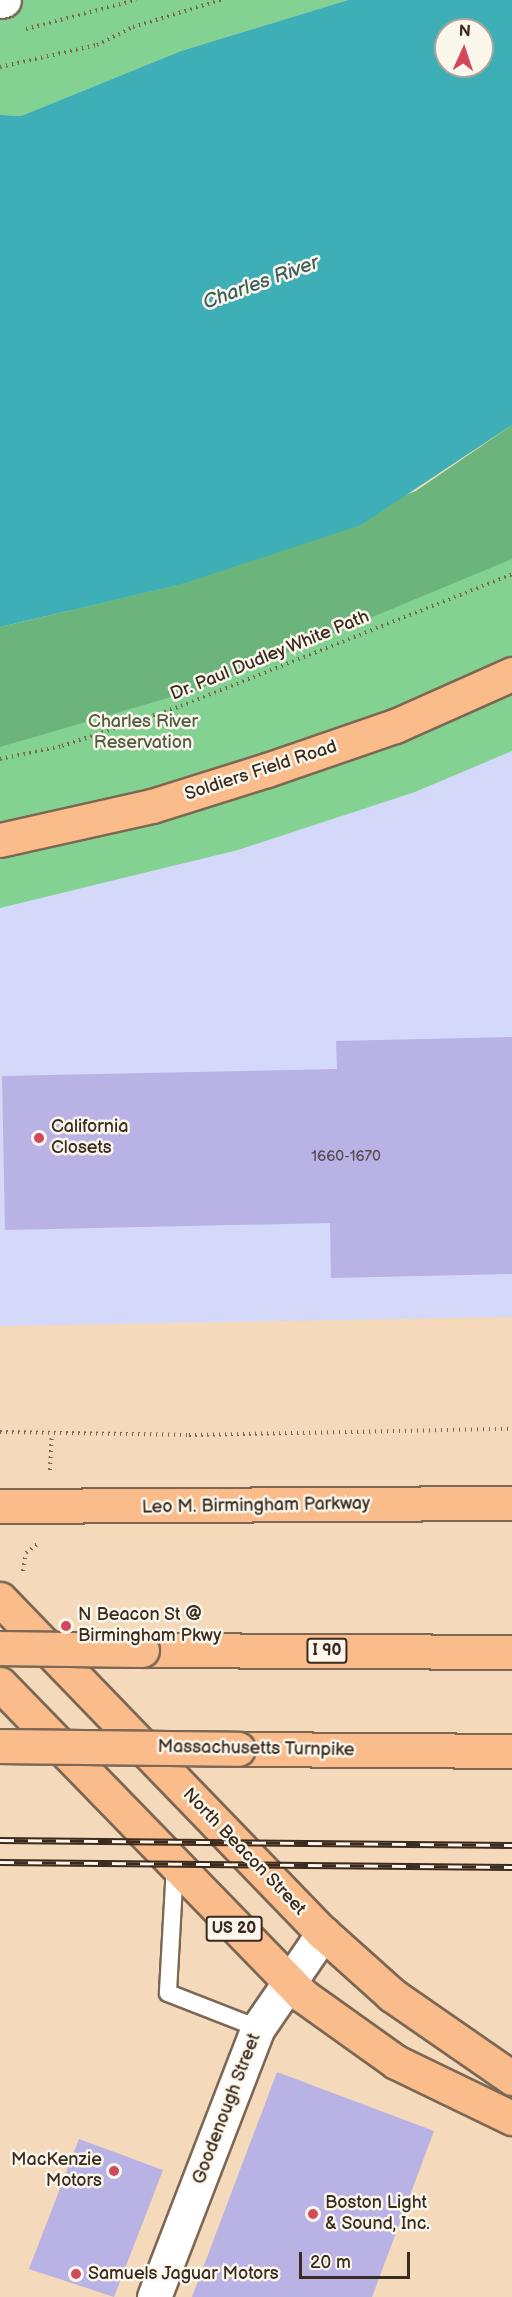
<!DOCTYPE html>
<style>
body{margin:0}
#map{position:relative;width:512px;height:2297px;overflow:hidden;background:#f4d9bb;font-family:"Balsamiq Sans",sans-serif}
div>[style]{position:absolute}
.built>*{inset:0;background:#d4d8f9}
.green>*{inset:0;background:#84d291}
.forest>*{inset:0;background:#6bb47b}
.water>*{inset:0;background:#3eafb6}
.building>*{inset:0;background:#b9b2e5}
.path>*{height:4px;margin-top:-2px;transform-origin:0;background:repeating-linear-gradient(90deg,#7c6755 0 1.5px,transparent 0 6px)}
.roads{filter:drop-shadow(2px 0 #7c6755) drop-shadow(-2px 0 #7c6755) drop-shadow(0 2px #7c6755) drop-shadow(0 -2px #7c6755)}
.service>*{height:16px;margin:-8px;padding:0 8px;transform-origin:8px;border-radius:8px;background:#fff}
.minor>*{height:33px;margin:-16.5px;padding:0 16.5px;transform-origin:16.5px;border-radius:16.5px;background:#fff}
.tertiary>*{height:33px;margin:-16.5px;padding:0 16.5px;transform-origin:16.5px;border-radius:16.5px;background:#fff}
.primary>*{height:33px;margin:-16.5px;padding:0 16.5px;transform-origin:16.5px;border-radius:16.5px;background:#fabc8b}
.motorway>*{height:33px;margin:-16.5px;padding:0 16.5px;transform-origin:16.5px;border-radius:16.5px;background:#fabc8b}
.rail>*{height:7px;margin-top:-3.5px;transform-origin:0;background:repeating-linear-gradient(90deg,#fbf7ec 0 14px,#3b2a1e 0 28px);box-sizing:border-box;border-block:2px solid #3b2a1e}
.bridges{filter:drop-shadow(2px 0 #7c6755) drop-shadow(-2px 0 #7c6755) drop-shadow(0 2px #7c6755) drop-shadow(0 -2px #7c6755)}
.motorway-bridge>*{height:33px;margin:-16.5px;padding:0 16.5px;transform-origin:16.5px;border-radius:16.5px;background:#fabc8b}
.dots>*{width:16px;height:16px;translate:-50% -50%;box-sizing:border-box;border:3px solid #fbf7ec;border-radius:50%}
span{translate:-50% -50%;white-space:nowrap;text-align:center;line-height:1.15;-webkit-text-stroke:5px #fbf7ec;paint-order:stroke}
.number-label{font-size:15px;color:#5a4c50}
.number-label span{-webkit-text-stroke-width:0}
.shield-label span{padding:2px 4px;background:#fbf7ec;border:2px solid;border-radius:4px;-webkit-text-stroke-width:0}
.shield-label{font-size:16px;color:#3b2a1e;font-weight:700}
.street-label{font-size:18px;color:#3b2a1e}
.park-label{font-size:18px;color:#515c40}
.poi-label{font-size:18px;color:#3b2a1e}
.left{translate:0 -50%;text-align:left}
.right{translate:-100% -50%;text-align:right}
.water-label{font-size:20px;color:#3c5f5b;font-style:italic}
.north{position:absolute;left:434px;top:18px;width:60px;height:60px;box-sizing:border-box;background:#fbf7ec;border:2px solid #aea59a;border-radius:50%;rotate:3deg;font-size:16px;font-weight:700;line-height:24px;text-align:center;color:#3b2a1e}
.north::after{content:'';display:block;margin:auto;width:21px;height:27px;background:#d1495b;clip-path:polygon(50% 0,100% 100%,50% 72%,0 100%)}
.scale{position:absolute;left:299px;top:2252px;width:111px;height:27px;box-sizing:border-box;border:3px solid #3b2a1e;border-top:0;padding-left:8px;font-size:18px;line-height:21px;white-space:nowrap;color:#3b2a1e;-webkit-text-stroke:4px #fbf7ec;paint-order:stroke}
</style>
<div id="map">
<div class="built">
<div style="clip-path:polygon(512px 737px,512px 1317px,0 1326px,0 899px)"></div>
</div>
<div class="green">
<div style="clip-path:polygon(0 0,348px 0,181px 51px,21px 116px,0 115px)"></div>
<div style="clip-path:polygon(512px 425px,512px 751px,415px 792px,238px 850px,0 908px,0 627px,48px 618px,416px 491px)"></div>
</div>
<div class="forest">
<div style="clip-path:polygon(512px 425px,512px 559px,202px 688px,0 747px,0 627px,182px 584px,245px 561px,416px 491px)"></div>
</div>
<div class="water">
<div style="clip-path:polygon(evenodd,348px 0,512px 0,512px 425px,361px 525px,182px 584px,0 627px,0 115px,21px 116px,181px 51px,348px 0,446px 30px,482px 30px,482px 66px,446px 66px,446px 30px)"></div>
</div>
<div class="building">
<div style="clip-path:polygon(512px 1037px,512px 1274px,331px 1278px,330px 1223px,5px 1230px,2px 1076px,337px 1069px,336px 1041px)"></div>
<div style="clip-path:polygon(277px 2072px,434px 2131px,372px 2297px,192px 2297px)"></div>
<div style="clip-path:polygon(79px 2139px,163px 2170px,114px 2297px,29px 2269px)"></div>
</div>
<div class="path">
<div style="left:26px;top:29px;width:114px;rotate:-14.8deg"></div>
<div style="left:0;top:67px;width:99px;rotate:-12.8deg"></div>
<div style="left:97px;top:45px;width:40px;rotate:-26.6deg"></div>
<div style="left:133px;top:27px;width:92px;rotate:-17.1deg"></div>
<div style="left:0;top:759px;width:63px;rotate:-11.8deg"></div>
<div style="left:62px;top:746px;width:126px;rotate:-18.6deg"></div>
<div style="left:181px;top:706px;width:356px;rotate:-21.7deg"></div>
<div style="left:0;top:1432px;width:189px;rotate:0.9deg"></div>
<div style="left:189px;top:1435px;width:323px;rotate:-1.1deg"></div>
<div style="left:50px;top:1470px;width:36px;rotate:-87deg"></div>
<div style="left:23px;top:1571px;width:18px;rotate:-81deg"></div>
<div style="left:26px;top:1553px;width:16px;rotate:-38deg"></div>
</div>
<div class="roads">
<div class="service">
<div style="left:175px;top:1866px;width:127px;rotate:93.2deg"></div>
<div style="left:168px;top:1993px;width:97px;rotate:21.3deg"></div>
</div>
<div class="minor">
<div style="left:154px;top:2297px;width:288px;rotate:-68.9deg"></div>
<div style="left:258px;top:2028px;width:115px;rotate:-55.6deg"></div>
</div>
<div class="tertiary">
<div style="left:0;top:1px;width:4px;rotate:-14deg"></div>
</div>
<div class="primary">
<div style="left:0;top:840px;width:156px;rotate:-12.6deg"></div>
<div style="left:152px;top:806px;width:121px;rotate:-17.4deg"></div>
<div style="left:267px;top:770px;width:135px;rotate:-19deg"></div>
<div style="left:395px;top:726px;width:128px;rotate:-24deg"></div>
<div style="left:0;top:1506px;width:512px;rotate:-0.34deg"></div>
<div style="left:0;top:1599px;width:465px;rotate:46deg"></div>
<div style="left:323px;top:1933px;width:93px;rotate:41.9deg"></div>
<div style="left:392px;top:1995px;width:146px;rotate:34.7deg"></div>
<div style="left:0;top:1684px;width:434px;rotate:45.8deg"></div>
<div style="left:302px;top:1995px;width:115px;rotate:35.5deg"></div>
<div style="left:396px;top:2062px;width:129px;rotate:25.8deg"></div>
</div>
<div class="motorway">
<div style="left:142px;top:1650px;width:370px;rotate:0.3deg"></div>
<div style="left:238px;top:1749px;width:274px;rotate:0.4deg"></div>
</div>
</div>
<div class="rail">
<div style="left:0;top:1840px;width:512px;rotate:0.56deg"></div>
<div style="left:0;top:1862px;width:512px;rotate:0.56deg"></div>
</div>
<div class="bridges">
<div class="motorway-bridge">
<div style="left:0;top:1648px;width:142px;rotate:0.8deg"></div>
<div style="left:0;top:1746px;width:238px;rotate:0.7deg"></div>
</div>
</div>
<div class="dots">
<div style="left:39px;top:1138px;background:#d1495b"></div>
<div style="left:66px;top:1626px;background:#d1495b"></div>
<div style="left:114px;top:2171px;background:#d1495b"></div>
<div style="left:313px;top:2214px;background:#d1495b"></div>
<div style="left:76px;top:2274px;background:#d1495b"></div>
</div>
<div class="number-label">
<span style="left:346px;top:1157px">1660-1670</span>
</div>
<div class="shield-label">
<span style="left:327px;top:1651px">I 90</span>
<span style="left:234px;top:1929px">US 20</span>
</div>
<div class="street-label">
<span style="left:270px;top:656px;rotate:-22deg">Dr. Paul Dudley White Path</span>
<span style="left:261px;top:771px;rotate:-18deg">Soldiers Field Road</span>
<span style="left:256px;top:1506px;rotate:-1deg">Leo M. Birmingham Parkway</span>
<span style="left:256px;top:1749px;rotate:1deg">Massachusetts Turnpike</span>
<span style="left:244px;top:1852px;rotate:46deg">North Beacon Street</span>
<span style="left:227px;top:2109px;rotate:-69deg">Goodenough Street</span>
</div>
<div class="park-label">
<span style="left:143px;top:733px">Charles River<br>Reservation</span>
</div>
<div class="poi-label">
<span class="left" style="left:51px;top:1138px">California<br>Closets</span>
<span class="left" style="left:78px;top:1626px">N Beacon St @<br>Birmingham Pkwy</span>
<span class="right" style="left:102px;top:2171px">MacKenzie<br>Motors</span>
<span class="left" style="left:325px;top:2214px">Boston Light<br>&amp; Sound, Inc.</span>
<span class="left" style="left:88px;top:2274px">Samuels Jaguar Motors</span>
</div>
<div class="water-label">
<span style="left:261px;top:283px;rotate:-20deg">Charles River</span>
</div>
<div class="north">N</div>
<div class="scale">20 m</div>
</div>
